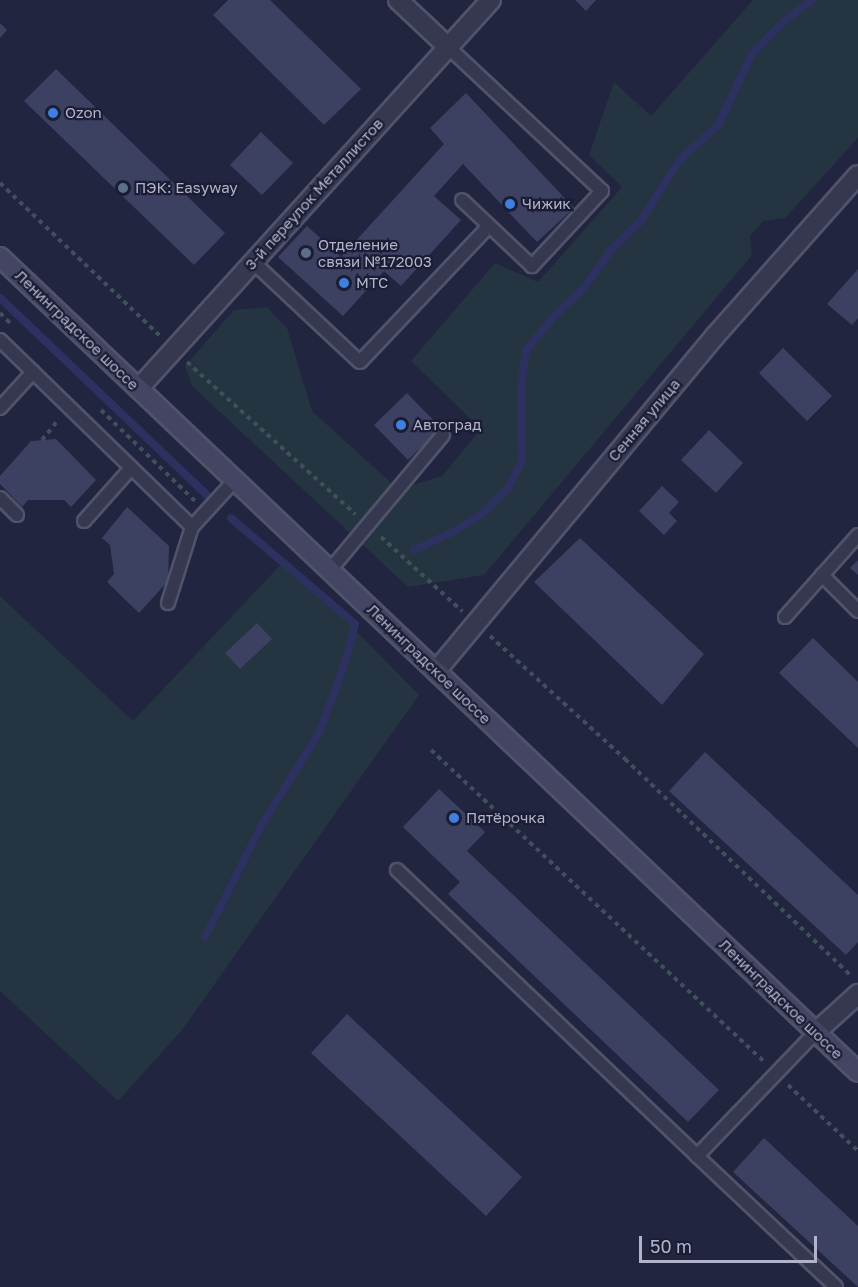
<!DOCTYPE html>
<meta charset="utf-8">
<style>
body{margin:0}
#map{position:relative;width:858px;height:1287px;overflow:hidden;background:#212540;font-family:"Golos Text",sans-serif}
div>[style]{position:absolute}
.green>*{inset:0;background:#243441}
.stream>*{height:8px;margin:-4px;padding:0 4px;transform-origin:4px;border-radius:4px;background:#2c3160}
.building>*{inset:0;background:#3d4161}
.path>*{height:4px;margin-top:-2px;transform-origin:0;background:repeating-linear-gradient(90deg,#3f505b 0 4.5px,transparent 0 9px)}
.roads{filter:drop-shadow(2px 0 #51536b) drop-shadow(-2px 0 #51536b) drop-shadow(0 2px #51536b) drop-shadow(0 -2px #51536b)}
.lane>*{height:12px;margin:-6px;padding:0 6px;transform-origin:6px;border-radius:6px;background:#363850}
.street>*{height:18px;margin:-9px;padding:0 9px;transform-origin:9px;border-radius:9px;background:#363850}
.secondary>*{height:18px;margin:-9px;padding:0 9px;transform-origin:9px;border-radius:9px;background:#434563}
.dots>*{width:16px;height:16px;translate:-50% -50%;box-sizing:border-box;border:3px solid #1b1d35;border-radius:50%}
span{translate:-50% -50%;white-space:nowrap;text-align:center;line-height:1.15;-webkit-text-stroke:4.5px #1b1d35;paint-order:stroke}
.poi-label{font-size:15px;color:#b2b3cb}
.left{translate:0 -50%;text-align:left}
.street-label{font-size:15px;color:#b2b3cb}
.scale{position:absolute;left:639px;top:1236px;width:178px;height:27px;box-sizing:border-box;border:3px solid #b2b3cb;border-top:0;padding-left:8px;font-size:18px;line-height:21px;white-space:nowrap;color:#b2b3cb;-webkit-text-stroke:4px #1b1d35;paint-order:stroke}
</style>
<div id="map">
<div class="green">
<div style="clip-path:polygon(753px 0,858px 0,858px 138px,785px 218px,763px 221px,750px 236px,752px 255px,484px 575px,408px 587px,192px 386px,185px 366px,234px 310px,267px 307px,287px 328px,312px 411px,398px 489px,442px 476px,481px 429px,411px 361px,495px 263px,538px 282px,622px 187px,589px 155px,614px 82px,651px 116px)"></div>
<div style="clip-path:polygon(286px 559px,419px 695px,182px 1030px,118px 1101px,0 991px,0 596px,133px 721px)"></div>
</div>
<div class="stream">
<div style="left:0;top:298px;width:286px;rotate:43.6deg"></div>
<div style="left:414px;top:550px;width:45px;rotate:-24.9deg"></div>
<div style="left:455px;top:531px;width:31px;rotate:-32deg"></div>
<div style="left:481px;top:515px;width:38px;rotate:-45deg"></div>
<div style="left:508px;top:488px;width:30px;rotate:-62deg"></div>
<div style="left:522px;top:462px;width:73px;rotate:-90.8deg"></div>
<div style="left:521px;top:389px;width:39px;rotate:-83deg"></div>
<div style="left:526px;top:350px;width:47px;rotate:-50.2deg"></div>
<div style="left:556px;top:314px;width:38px;rotate:-43deg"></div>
<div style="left:584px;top:288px;width:47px;rotate:-54.6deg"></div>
<div style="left:611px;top:250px;width:40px;rotate:-44deg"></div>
<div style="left:640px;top:222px;width:72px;rotate:-57.4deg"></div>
<div style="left:679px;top:161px;width:54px;rotate:-42.8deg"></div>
<div style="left:719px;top:124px;width:76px;rotate:-65.1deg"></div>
<div style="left:751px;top:55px;width:46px;rotate:-45.9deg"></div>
<div style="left:783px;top:22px;width:36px;rotate:-37deg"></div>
<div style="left:205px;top:937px;width:124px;rotate:-63.2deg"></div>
<div style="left:261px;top:826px;width:110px;rotate:-58.1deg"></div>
<div style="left:319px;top:733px;width:72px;rotate:-69.5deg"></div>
<div style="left:344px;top:666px;width:43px;rotate:-75.3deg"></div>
<div style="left:355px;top:624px;width:163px;rotate:-139.5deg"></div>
</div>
<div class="building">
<div style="clip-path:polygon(228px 0,270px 0,361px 89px,324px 125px,213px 15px)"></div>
<div style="clip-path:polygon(575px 0,596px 0,586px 11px)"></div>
<div style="clip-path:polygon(0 23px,7px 30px,0 38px)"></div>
<div style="clip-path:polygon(56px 69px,225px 233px,194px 265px,24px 101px)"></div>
<div style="clip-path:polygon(466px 93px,574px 208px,537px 242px,463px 164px,434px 196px,461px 220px,401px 286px,384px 271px,343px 316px,278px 257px,307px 226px,341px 257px,444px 144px,430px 128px)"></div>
<div style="clip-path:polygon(261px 132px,293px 163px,262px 195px,230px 165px)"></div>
<div style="clip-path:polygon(858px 269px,858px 318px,852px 325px,827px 304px)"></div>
<div style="clip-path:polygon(783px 348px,832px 396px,807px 421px,759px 373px)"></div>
<div style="clip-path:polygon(407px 393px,441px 428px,408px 460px,374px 425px)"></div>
<div style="clip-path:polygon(709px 430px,743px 463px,716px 493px,681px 460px)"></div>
<div style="clip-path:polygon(56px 439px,96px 480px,71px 507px,64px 500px,28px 500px,22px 507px,0 484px,0 476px,31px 441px)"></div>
<div style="clip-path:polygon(662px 486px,679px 502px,669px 513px,677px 521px,664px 535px,639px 511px)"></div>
<div style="clip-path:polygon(127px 507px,169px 546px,168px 581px,139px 613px,107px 582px,114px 574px,110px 545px,102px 538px)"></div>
<div style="clip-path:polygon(580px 538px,704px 654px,662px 705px,534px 582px)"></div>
<div style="clip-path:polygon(858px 560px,858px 575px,850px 568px)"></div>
<div style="clip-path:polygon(257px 623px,272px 639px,240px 669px,225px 653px)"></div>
<div style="clip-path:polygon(813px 638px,858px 682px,858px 748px,779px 673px)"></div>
<div style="clip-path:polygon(705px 752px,858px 895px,858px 942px,846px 955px,669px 791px)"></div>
<div style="clip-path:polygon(439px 789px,485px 832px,467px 851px,719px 1090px,688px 1122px,448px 894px,460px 882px,403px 827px)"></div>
<div style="clip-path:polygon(347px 1014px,522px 1177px,486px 1216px,311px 1053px)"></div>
<div style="clip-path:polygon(764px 1138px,858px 1226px,858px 1287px,733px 1172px)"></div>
</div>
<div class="path">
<div style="left:0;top:183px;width:221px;rotate:43.7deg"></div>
<div style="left:0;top:313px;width:16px;rotate:45deg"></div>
<div style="left:187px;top:362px;width:227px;rotate:42.1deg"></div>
<div style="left:101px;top:410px;width:131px;rotate:44.1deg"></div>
<div style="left:42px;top:440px;width:27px;rotate:-51deg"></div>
<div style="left:381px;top:537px;width:110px;rotate:42.4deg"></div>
<div style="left:490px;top:636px;width:183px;rotate:42.3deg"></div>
<div style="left:625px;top:759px;width:313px;rotate:43.8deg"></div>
<div style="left:431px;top:750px;width:455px;rotate:43.1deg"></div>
<div style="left:788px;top:1085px;width:96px;rotate:43.3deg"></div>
</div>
<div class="roads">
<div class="lane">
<div style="left:447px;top:46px;width:212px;rotate:43.1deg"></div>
<div style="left:602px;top:191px;width:103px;rotate:133deg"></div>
<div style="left:532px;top:266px;width:96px;rotate:-136.7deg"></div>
<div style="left:253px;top:262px;width:146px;rotate:43.1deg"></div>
<div style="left:360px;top:362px;width:186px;rotate:-46.5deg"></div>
<div style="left:0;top:340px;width:268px;rotate:44.2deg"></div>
<div style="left:192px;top:527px;width:64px;rotate:-47.5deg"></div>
<div style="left:0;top:408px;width:49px;rotate:-47.5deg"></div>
<div style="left:0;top:498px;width:24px;rotate:45deg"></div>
<div style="left:84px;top:521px;width:71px;rotate:-48.4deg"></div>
<div style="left:330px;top:570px;width:176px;rotate:-50.1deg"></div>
<div style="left:822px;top:575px;width:51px;rotate:45deg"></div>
<div style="left:168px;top:603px;width:80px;rotate:-72.5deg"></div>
<div style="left:785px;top:617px;width:110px;rotate:-48.3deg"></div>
<div style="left:397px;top:870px;width:414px;rotate:43.6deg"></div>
<div style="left:697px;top:1156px;width:172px;rotate:-46.2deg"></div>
<div style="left:697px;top:1156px;width:191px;rotate:43.3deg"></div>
</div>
<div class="street">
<div style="left:398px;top:0;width:67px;rotate:43.2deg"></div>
<div style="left:139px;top:388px;width:524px;rotate:-47.79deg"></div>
<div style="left:436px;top:671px;width:436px;rotate:-50.2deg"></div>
<div style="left:715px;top:336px;width:215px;rotate:-48.4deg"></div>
<div style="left:816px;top:1032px;width:57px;rotate:-42.1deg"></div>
</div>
<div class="secondary">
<div style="left:0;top:257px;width:1183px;rotate:43.53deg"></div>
</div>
</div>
<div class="dots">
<div style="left:53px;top:113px;background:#3f7fe0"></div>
<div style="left:123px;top:188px;background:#5c6f8a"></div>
<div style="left:510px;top:204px;background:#3f7fe0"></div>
<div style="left:306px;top:253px;background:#5c6f8a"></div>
<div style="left:344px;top:283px;background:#3f7fe0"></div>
<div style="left:401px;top:425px;background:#3f7fe0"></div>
<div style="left:454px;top:818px;background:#3f7fe0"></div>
</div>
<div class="poi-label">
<span class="left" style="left:65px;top:113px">Ozon</span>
<span class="left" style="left:135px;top:188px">ПЭК: Easyway</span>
<span class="left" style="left:522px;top:204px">Чижик</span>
<span class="left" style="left:318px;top:253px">Отделение<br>связи №172003</span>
<span class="left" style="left:356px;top:283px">МТС</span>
<span class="left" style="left:413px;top:425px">Автоград</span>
<span class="left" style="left:466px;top:818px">Пятёрочка</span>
</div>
<div class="street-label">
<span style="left:314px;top:194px;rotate:-48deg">3-й переулок Металлистов</span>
<span style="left:77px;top:330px;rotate:44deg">Ленинградское шоссе</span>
<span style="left:644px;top:420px;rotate:-50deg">Сенная улица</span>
<span style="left:429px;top:664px;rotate:44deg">Ленинградское шоссе</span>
<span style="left:781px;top:999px;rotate:44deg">Ленинградское шоссе</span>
</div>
<div class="scale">50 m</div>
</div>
